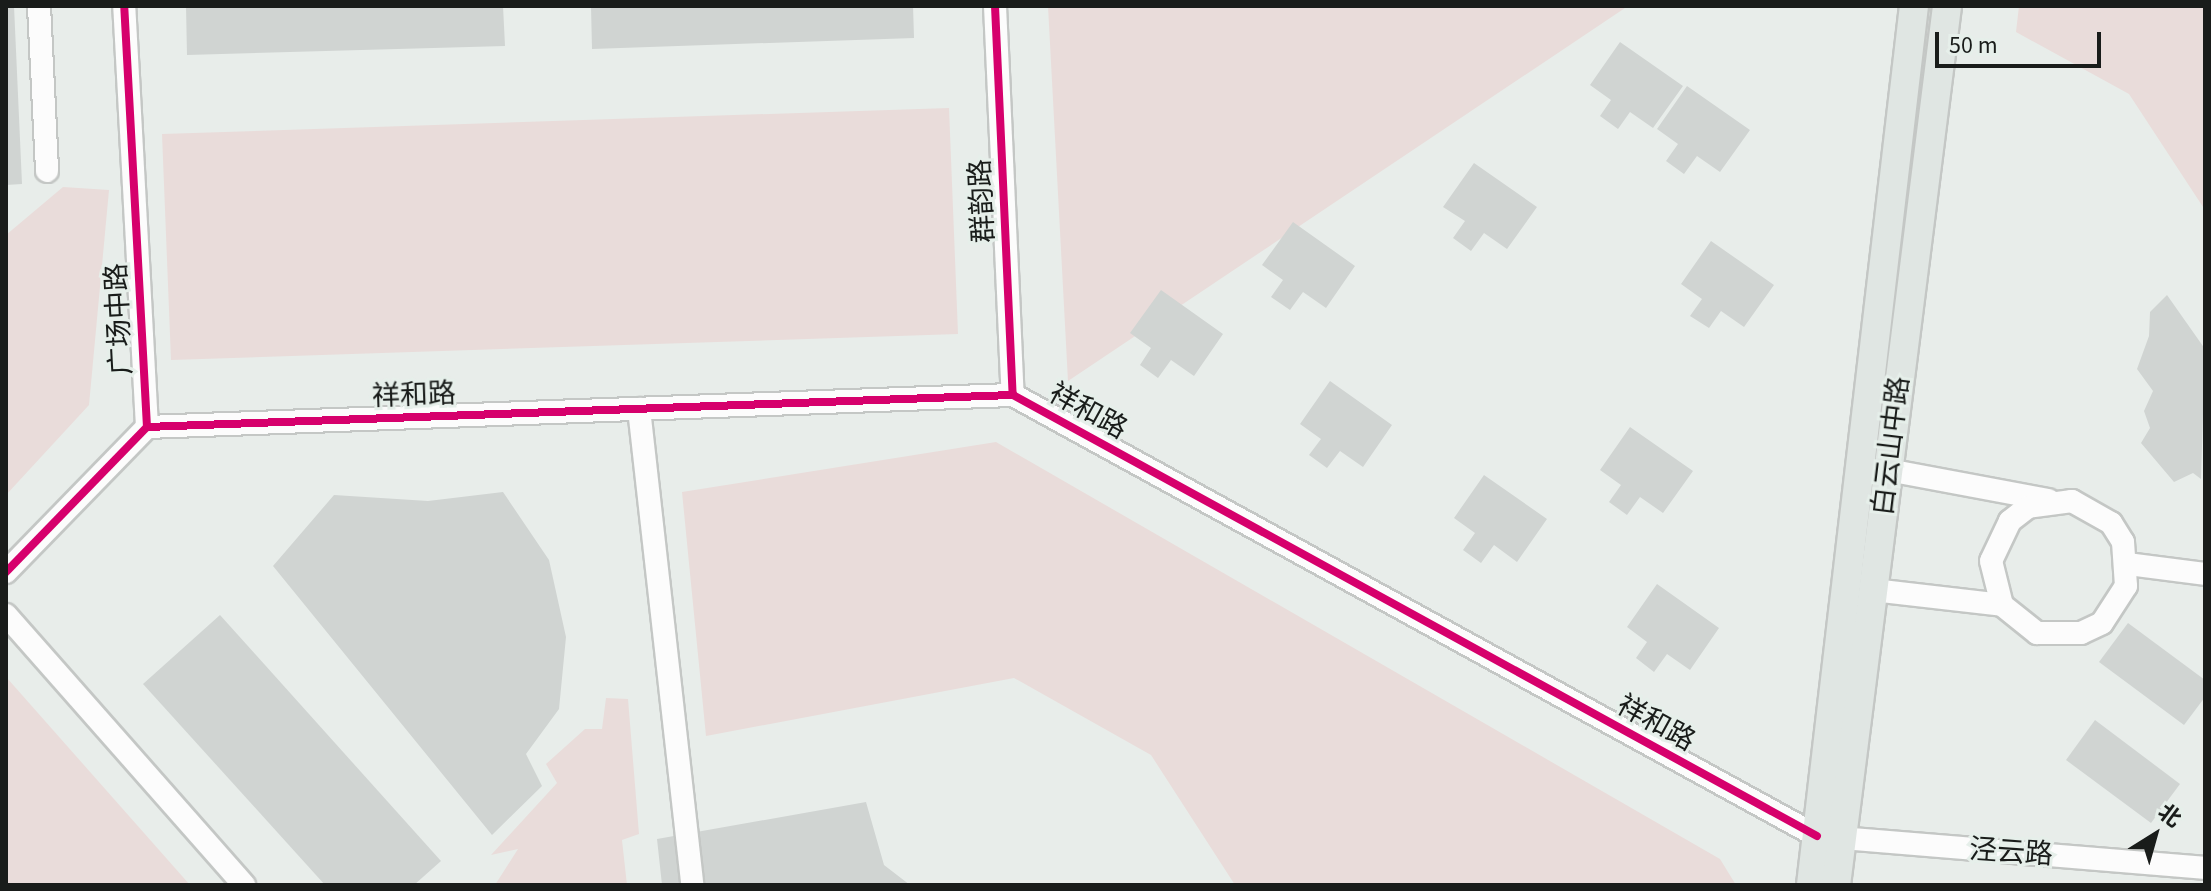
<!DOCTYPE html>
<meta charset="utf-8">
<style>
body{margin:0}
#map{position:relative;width:2211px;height:891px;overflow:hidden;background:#e8edea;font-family:"Source Sans 3","Noto Sans SC",sans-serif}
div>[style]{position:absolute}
.green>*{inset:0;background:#e9dcda}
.building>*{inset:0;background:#d0d4d2}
.roads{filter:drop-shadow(2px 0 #c4c7c5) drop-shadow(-2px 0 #c4c7c5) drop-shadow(0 2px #c4c7c5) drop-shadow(0 -2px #c4c7c5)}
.minor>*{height:22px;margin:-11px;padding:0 11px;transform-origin:11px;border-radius:11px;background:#fcfcfc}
.major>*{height:28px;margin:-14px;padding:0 14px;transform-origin:14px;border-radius:14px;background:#e0e6e3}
.cycleway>*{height:8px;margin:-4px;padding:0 4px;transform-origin:4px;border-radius:4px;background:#d6006c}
span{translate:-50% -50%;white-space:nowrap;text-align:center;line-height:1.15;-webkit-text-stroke:6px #e6efea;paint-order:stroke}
.street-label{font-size:28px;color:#191c1a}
.frame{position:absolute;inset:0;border:8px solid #191c1a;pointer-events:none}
.north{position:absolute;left:2115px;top:795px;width:80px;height:80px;-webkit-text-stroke:6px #e6efea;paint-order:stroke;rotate:37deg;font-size:22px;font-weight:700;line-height:32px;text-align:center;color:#191c1a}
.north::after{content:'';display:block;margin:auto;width:28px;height:36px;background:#191c1a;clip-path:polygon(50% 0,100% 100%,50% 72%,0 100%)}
.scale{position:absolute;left:1935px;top:32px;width:166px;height:36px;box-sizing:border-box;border:4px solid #191c1a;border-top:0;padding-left:10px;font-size:24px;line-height:28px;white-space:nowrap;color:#191c1a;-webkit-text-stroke:6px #e6efea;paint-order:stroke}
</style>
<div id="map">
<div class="green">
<div style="clip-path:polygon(1048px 6px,1628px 6px,1068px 381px)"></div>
<div style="clip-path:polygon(2019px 6px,2205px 6px,2205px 210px,2129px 94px,2016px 32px)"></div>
<div style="clip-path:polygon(949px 108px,958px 334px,171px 360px,162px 134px)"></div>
<div style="clip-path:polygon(63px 187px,109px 190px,89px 405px,6px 495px,6px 235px)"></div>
<div style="clip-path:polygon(996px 442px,1720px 859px,1736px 885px,1235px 885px,1151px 755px,1014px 678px,706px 736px,682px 492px)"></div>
<div style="clip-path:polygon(6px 677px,7px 678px,190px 885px,6px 885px)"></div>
<div style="clip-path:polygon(606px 698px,628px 699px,639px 834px,622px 840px,627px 885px,495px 885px,518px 849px,491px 855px,557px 783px,546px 764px,585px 729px,602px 729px)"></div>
</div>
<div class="building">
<div style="clip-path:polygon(6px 6px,14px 6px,22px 184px,6px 185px)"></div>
<div style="clip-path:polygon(186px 6px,503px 6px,505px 46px,187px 55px)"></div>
<div style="clip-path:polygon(591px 6px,913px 6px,914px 38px,592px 49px)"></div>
<div style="clip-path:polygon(1620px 42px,1683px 86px,1653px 128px,1630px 112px,1618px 129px,1600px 116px,1611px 100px,1590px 85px)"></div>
<div style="clip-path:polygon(1687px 86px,1750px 130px,1720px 172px,1697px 156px,1684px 174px,1666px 161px,1678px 144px,1657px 129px)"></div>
<div style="clip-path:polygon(1474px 163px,1537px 207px,1507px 249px,1484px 233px,1471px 251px,1453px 238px,1465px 221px,1443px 207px)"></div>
<div style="clip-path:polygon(1293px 222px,1355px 266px,1326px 308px,1303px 292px,1290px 310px,1271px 297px,1283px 280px,1262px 265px)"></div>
<div style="clip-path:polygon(1711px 241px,1774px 285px,1744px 327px,1721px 311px,1709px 328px,1690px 316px,1702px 299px,1681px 284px)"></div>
<div style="clip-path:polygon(1161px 290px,1223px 334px,1194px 376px,1171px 360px,1158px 378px,1140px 365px,1151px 348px,1130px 333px)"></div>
<div style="clip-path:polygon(2167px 295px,2205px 349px,2201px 479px,2193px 473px,2174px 482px,2141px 443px,2150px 428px,2144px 411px,2153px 391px,2137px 369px,2149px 336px,2150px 312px)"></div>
<div style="clip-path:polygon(1330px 381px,1392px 425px,1363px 467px,1340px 451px,1327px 468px,1309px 455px,1321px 439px,1300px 424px)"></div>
<div style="clip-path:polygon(1630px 427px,1693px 471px,1663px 513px,1640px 497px,1627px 515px,1609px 502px,1621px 485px,1600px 470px)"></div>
<div style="clip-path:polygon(1484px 475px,1547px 519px,1517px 562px,1494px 545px,1481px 563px,1463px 550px,1475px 533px,1454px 518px)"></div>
<div style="clip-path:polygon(503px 492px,549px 560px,566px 637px,559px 709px,526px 754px,542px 786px,492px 835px,273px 566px,334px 495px,428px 501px)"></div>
<div style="clip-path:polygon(1657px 584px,1719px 628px,1690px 670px,1667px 654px,1654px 672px,1636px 658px,1647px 642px,1627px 627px)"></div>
<div style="clip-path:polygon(220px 615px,441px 861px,414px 885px,325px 885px,143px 684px)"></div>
<div style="clip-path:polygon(2128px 623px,2205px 680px,2205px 697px,2184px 725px,2099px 662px)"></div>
<div style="clip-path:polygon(2095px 720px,2180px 784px,2151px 823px,2066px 760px)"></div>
<div style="clip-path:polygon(866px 802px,884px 865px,910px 885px,662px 885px,657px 839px)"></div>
</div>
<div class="roads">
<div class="minor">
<div style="left:39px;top:6px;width:165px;rotate:87.2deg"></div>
<div style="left:995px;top:6px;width:389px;rotate:87.4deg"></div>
<div style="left:639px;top:409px;width:479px;rotate:83.6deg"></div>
<div style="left:147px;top:427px;width:867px;rotate:-2.12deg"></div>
<div style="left:1013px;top:395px;width:917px;rotate:28.75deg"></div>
<div style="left:1817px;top:836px;width:389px;rotate:4.7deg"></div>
<div style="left:1888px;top:470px;width:163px;rotate:10.6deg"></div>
<div style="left:2128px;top:564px;width:78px;rotate:7.4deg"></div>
<div style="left:6px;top:572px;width:202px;rotate:-45.8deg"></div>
<div style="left:147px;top:427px;width:422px;rotate:-93.1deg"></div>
<div style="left:1873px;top:590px;width:130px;rotate:6.6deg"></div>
<div style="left:2002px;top:605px;width:45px;rotate:38.7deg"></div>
<div style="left:2037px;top:633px;width:44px"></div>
<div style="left:2081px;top:633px;width:23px;rotate:-25deg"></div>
<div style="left:2102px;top:623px;width:44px;rotate:-57deg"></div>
<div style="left:2126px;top:586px;width:44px;rotate:-93.9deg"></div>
<div style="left:2123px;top:542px;width:22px;rotate:-122deg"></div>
<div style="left:2111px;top:523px;width:45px;rotate:-150.6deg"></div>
<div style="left:2072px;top:501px;width:44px;rotate:172.2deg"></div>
<div style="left:2028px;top:507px;width:23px;rotate:142deg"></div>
<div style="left:2010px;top:521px;width:44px;rotate:115.4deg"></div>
<div style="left:1991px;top:561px;width:45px;rotate:76deg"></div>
<div style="left:6px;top:615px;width:360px;rotate:48.6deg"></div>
</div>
<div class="major">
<div style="left:1811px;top:885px;width:885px;rotate:-83.32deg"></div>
<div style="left:1836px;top:885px;width:886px;rotate:-82.8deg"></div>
</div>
</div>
<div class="cycleway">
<div style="left:995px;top:6px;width:389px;rotate:87.4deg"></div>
<div style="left:147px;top:427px;width:867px;rotate:-2.12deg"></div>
<div style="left:1013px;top:395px;width:917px;rotate:28.75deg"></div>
<div style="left:6px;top:572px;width:202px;rotate:-45.8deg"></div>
<div style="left:147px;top:427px;width:422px;rotate:-93.1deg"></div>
</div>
<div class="street-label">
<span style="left:982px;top:201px;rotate:-93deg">群韵路</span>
<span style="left:119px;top:319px;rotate:-93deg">广场中路</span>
<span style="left:414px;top:395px;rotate:-2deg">祥和路</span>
<span style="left:1088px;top:411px;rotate:29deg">祥和路</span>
<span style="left:1891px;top:446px;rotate:-83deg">白云山中路</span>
<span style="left:1656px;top:723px;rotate:29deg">祥和路</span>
<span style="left:2011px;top:852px;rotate:4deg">泾云路</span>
</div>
<div class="frame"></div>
<div class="north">北</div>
<div class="scale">50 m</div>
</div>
